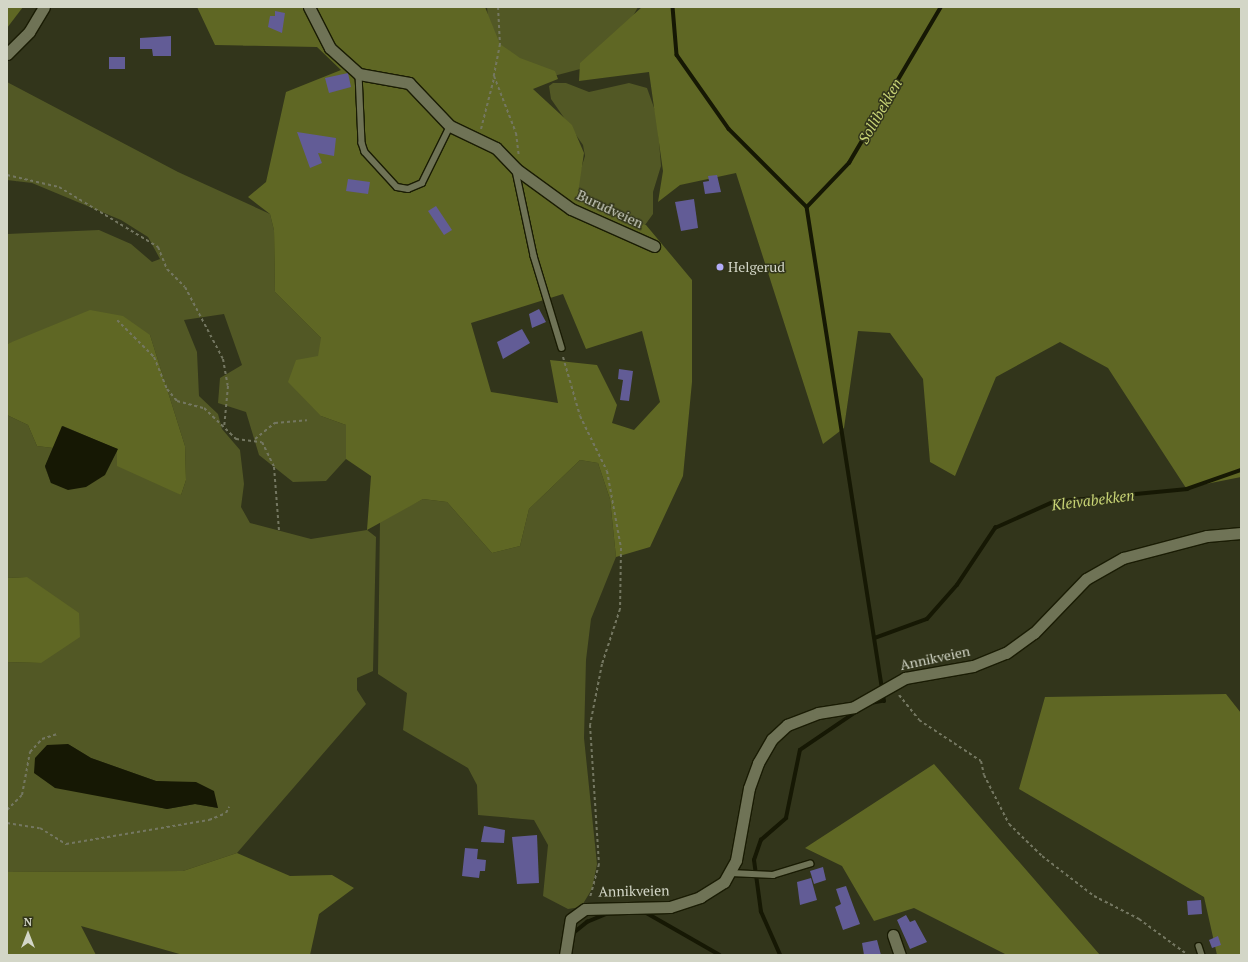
<!DOCTYPE html>
<style>
body{margin:0}
#map{position:relative;width:1248px;height:962px;overflow:hidden;background:#32351b;font-family:"PT Serif",serif}
div>[style]{position:absolute}
.green>*{inset:0;background:#525825}
.forest>*{inset:0;background:#5f6724}
.water>*{inset:0;background:#161804}
.stream>*{height:3.5px;margin:-1.75px;padding:0 1.75px;transform-origin:1.75px;border-radius:1.75px;background:#161804}
.building>*{inset:0;background:#625c96}
.path>*{height:2px;margin-top:-1px;transform-origin:0;background:repeating-linear-gradient(90deg,#747761 0 3px,transparent 0 6px)}
.roads{filter:drop-shadow(1px 0 #1a1c04) drop-shadow(-1px 0 #1a1c04) drop-shadow(0 1px #1a1c04) drop-shadow(0 -1px #1a1c04)}
.service>*{height:5.5px;margin:-2.75px;padding:0 2.75px;transform-origin:2.75px;border-radius:2.75px;background:#6f7356}
.minor>*{height:11px;margin:-5.5px;padding:0 5.5px;transform-origin:5.5px;border-radius:5.5px;background:#6f7356}
.dots>*{width:11px;height:11px;translate:-50% -50%;box-sizing:border-box;border:2px solid #32351b;border-radius:50%}
span{translate:-50% -50%;white-space:nowrap;text-align:center;line-height:1.15;-webkit-text-stroke:3px #32351b;paint-order:stroke}
.street-label{font-size:14px;color:#d3d6c7}
.poi-label{font-size:14px;color:#d3d6c7}
.left{translate:0 -50%;text-align:left}
.water-label{font-size:15px;color:#c8d475;font-style:italic}
.frame{position:absolute;inset:0;border:8px solid #d3d6c7;pointer-events:none}
.north{position:absolute;left:8px;top:914px;width:40px;height:40px;-webkit-text-stroke:3px #32351b;paint-order:stroke;rotate:0deg;font-size:11px;font-weight:700;line-height:16px;text-align:center;color:#d3d6c7}
.north::after{content:'';display:block;margin:auto;width:14px;height:18px;background:#d3d6c7;clip-path:polygon(50% 0,100% 100%,50% 72%,0 100%)}
</style>
<div id="map">
<div class="green">
<div style="clip-path:polygon(487px 7px,638px 7px,622px 36px,584px 68px,550px 77px,508px 61px,489px 30px)"></div>
<div style="clip-path:polygon(evenodd,7px 82px,178px 172px,270px 214px,274px 230px,275px 292px,321px 338px,321px 416px,346px 425px,346px 459px,326px 481px,293px 482px,259px 455px,246px 412px,218px 403px,220px 378px,242px 365px,224px 314px,184px 320px,197px 352px,199px 396px,218px 414px,222px 429px,240px 450px,244px 484px,241px 507px,250px 523px,311px 539px,367px 530px,376px 537px,373px 671px,357px 678px,357px 690px,366px 704px,237px 853px,183px 871px,7px 872px,7px 662px,41px 663px,27px 577px,7px 578px,7px 415px,28px 425px,37px 446px,53px 448px,45px 467px,51px 483px,104px 475px,118px 449px,181px 495px,186px 480px,185px 446px,150px 335px,20px 340px,7px 344px,7px 234px,99px 230px,131px 244px,152px 262px,160px 259px,148px 237px,121px 220px,32px 183px,7px 180px,7px 82px,68px 744px,91px 758px,156px 781px,170px 782px,218px 808px,195px 804px,167px 809px,104px 795px,68px 744px)"></div>
<div style="clip-path:polygon(553px 83px,566px 83px,589px 92px,629px 83px,647px 88px,657px 116px,661px 166px,653px 192px,653px 214px,645px 225px,624px 223px,579px 199px,575px 188px,585px 156px,583px 145px,551px 99px,549px 86px)"></div>
<div style="clip-path:polygon(580px 460px,598px 463px,610px 499px,616px 557px,591px 619px,586px 660px,584px 738px,597px 864px,592px 889px,581px 907px,568px 909px,543px 896px,548px 845px,534px 820px,478px 815px,477px 785px,468px 768px,403px 730px,407px 693px,378px 674px,380px 520px,423px 499px,447px 502px,492px 553px,520px 546px,529px 509px)"></div>
</div>
<div class="forest">
<div style="clip-path:polygon(7px 7px,23px 7px,7px 28px)"></div>
<div style="clip-path:polygon(evenodd,197px 7px,485px 7px,500px 44px,520px 58px,555px 71px,558px 79px,533px 89px,572px 125px,584px 153px,578px 193px,610px 216px,646px 225px,692px 280px,692px 382px,683px 476px,650px 547px,616px 557px,610px 499px,598px 463px,580px 460px,529px 509px,520px 546px,492px 553px,447px 502px,423px 499px,367px 530px,371px 476px,346px 459px,346px 425px,321px 416px,288px 382px,296px 360px,318px 356px,321px 338px,275px 292px,274px 230px,270px 214px,248px 197px,266px 182px,286px 92px,341px 70px,317px 47px,215px 45px,197px 7px,563px 294px,586px 349px,642px 331px,660px 402px,634px 430px,612px 423px,617px 405px,597px 365px,550px 360px,558px 403px,491px 392px,471px 323px,563px 294px)"></div>
<div style="clip-path:polygon(642px 7px,1241px 7px,1241px 477px,1186px 488px,1108px 368px,1060px 342px,996px 377px,955px 476px,930px 462px,923px 379px,890px 333px,858px 331px,844px 428px,823px 444px,736px 173px,680px 185px,658px 202px,663px 171px,649px 72px,579px 81px,580px 63px)"></div>
<div style="clip-path:polygon(90px 310px,123px 316px,150px 335px,185px 446px,186px 480px,181px 495px,117px 466px,117px 449px,63px 426px,53px 448px,37px 446px,28px 425px,7px 415px,7px 344px)"></div>
<div style="clip-path:polygon(27px 577px,79px 613px,80px 637px,41px 663px,7px 662px,7px 578px)"></div>
<div style="clip-path:polygon(1226px 694px,1241px 713px,1241px 955px,1217px 955px,1204px 897px,1019px 789px,1045px 697px)"></div>
<div style="clip-path:polygon(934px 764px,1100px 955px,1007px 955px,914px 908px,874px 921px,842px 866px,805px 848px)"></div>
<div style="clip-path:polygon(237px 853px,290px 876px,332px 875px,354px 888px,319px 914px,310px 955px,183px 955px,81px 926px,96px 955px,7px 955px,7px 872px,183px 871px)"></div>
</div>
<div class="water">
<div style="clip-path:polygon(62px 426px,118px 449px,105px 475px,86px 487px,68px 490px,51px 483px,45px 466px)"></div>
<div style="clip-path:polygon(68px 744px,91px 758px,156px 781px,196px 782px,214px 791px,218px 808px,195px 804px,167px 809px,55px 788px,34px 773px,35px 758px,47px 745px)"></div>
</div>
<div class="stream">
<div style="left:673px;top:7px;width:48px;rotate:85.2deg"></div>
<div style="left:677px;top:55px;width:90px;rotate:54.9deg"></div>
<div style="left:729px;top:129px;width:110px;rotate:45deg"></div>
<div style="left:807px;top:207px;width:500px;rotate:81.1deg"></div>
<div style="left:884px;top:701px;width:16px;rotate:169deg"></div>
<div style="left:807px;top:207px;width:61px;rotate:-46.3deg"></div>
<div style="left:849px;top:163px;width:181px;rotate:-59.5deg"></div>
<div style="left:875px;top:638px;width:55px;rotate:-20.1deg"></div>
<div style="left:927px;top:619px;width:45px;rotate:-48.6deg"></div>
<div style="left:957px;top:585px;width:69px;rotate:-56.3deg"></div>
<div style="left:995px;top:528px;width:64px;rotate:-24.1deg"></div>
<div style="left:1053px;top:502px;width:135px;rotate:-5.5deg"></div>
<div style="left:1187px;top:489px;width:57px;rotate:-19.4deg"></div>
<div style="left:645px;top:912px;width:86px;rotate:29.8deg"></div>
<div style="left:571px;top:935px;width:21px;rotate:-39deg"></div>
<div style="left:587px;top:922px;width:23px;rotate:-23deg"></div>
<div style="left:780px;top:955px;width:47px;rotate:-113.8deg"></div>
<div style="left:761px;top:912px;width:52px;rotate:-97.7deg"></div>
<div style="left:754px;top:860px;width:21px;rotate:-71deg"></div>
<div style="left:761px;top:840px;width:33px;rotate:-41deg"></div>
<div style="left:786px;top:818px;width:69px;rotate:-78.4deg"></div>
<div style="left:800px;top:750px;width:73px;rotate:-34.3deg"></div>
</div>
<div class="building">
<div style="clip-path:polygon(275px 11px,285px 13px,282px 33px,268px 27px,270px 16px,275px 16px)"></div>
<div style="clip-path:polygon(171px 36px,171px 56px,153px 56px,152px 49px,140px 49px,140px 38px)"></div>
<div style="clip-path:polygon(109px 57px,125px 57px,125px 69px,109px 69px)"></div>
<div style="clip-path:polygon(348px 73px,351px 87px,329px 93px,325px 78px)"></div>
<div style="clip-path:polygon(297px 132px,336px 138px,334px 156px,318px 153px,322px 163px,310px 168px)"></div>
<div style="clip-path:polygon(717px 175px,721px 192px,705px 194px,703px 182px,709px 181px,708px 176px)"></div>
<div style="clip-path:polygon(348px 179px,370px 182px,368px 194px,346px 191px)"></div>
<div style="clip-path:polygon(694px 199px,698px 228px,681px 231px,675px 202px)"></div>
<div style="clip-path:polygon(436px 206px,452px 230px,444px 235px,428px 211px)"></div>
<div style="clip-path:polygon(539px 309px,546px 322px,532px 328px,529px 314px)"></div>
<div style="clip-path:polygon(522px 329px,530px 343px,503px 359px,497px 342px)"></div>
<div style="clip-path:polygon(619px 369px,633px 371px,629px 401px,620px 400px,623px 380px,618px 379px)"></div>
<div style="clip-path:polygon(484px 826px,505px 830px,504px 843px,481px 842px)"></div>
<div style="clip-path:polygon(537px 835px,539px 883px,517px 884px,512px 837px)"></div>
<div style="clip-path:polygon(465px 848px,478px 849px,477px 859px,486px 860px,485px 871px,480px 871px,479px 878px,462px 876px)"></div>
<div style="clip-path:polygon(823px 867px,826px 880px,814px 884px,810px 871px)"></div>
<div style="clip-path:polygon(811px 878px,817px 900px,800px 905px,797px 882px)"></div>
<div style="clip-path:polygon(846px 886px,860px 924px,843px 930px,835px 907px,841px 904px,836px 889px)"></div>
<div style="clip-path:polygon(1201px 900px,1202px 914px,1188px 915px,1187px 901px)"></div>
<div style="clip-path:polygon(906px 915px,910px 922px,915px 920px,927px 942px,910px 949px,897px 920px)"></div>
<div style="clip-path:polygon(1218px 936px,1221px 945px,1212px 948px,1209px 940px)"></div>
<div style="clip-path:polygon(877px 940px,881px 955px,864px 955px,862px 943px)"></div>
</div>
<div class="path">
<div style="left:498px;top:7px;width:37px;rotate:87deg"></div>
<div style="left:500px;top:44px;width:33px;rotate:101deg"></div>
<div style="left:494px;top:76px;width:61px;rotate:68.9deg"></div>
<div style="left:516px;top:133px;width:23px;rotate:83deg"></div>
<div style="left:481px;top:129px;width:53px;rotate:-75.7deg"></div>
<div style="left:7px;top:175px;width:53px;rotate:13deg"></div>
<div style="left:59px;top:187px;width:116px;rotate:31.2deg"></div>
<div style="left:158px;top:247px;width:24px;rotate:68deg"></div>
<div style="left:167px;top:269px;width:25px;rotate:45deg"></div>
<div style="left:185px;top:287px;width:81px;rotate:62.2deg"></div>
<div style="left:223px;top:359px;width:27px;rotate:80deg"></div>
<div style="left:228px;top:386px;width:42px;rotate:95.4deg"></div>
<div style="left:117px;top:320px;width:52px;rotate:45deg"></div>
<div style="left:154px;top:357px;width:35px;rotate:68deg"></div>
<div style="left:167px;top:389px;width:16px;rotate:50deg"></div>
<div style="left:177px;top:401px;width:28px;rotate:15deg"></div>
<div style="left:204px;top:408px;width:45px;rotate:44.1deg"></div>
<div style="left:236px;top:439px;width:26px;rotate:7deg"></div>
<div style="left:262px;top:442px;width:28px;rotate:64deg"></div>
<div style="left:274px;top:467px;width:64px;rotate:85.5deg"></div>
<div style="left:563px;top:357px;width:61px;rotate:73.9deg"></div>
<div style="left:580px;top:416px;width:61px;rotate:63.9deg"></div>
<div style="left:607px;top:471px;width:78px;rotate:79.7deg"></div>
<div style="left:621px;top:548px;width:61px;rotate:90.9deg"></div>
<div style="left:620px;top:609px;width:58px;rotate:108.1deg"></div>
<div style="left:602px;top:664px;width:62px;rotate:101.1deg"></div>
<div style="left:590px;top:725px;width:139px;rotate:86.3deg"></div>
<div style="left:599px;top:864px;width:35px;rotate:105deg"></div>
<div style="left:255px;top:439px;width:26px;rotate:-39deg"></div>
<div style="left:275px;top:423px;width:32px;rotate:-5deg"></div>
<div style="left:899px;top:695px;width:32px;rotate:51deg"></div>
<div style="left:919px;top:720px;width:74px;rotate:33.5deg"></div>
<div style="left:981px;top:761px;width:14px;rotate:78deg"></div>
<div style="left:984px;top:775px;width:55px;rotate:63deg"></div>
<div style="left:1009px;top:824px;width:46px;rotate:44.1deg"></div>
<div style="left:1042px;top:856px;width:66px;rotate:37.6deg"></div>
<div style="left:1094px;top:896px;width:51px;rotate:27.1deg"></div>
<div style="left:1139px;top:919px;width:61px;rotate:36.3deg"></div>
<div style="left:7px;top:810px;width:21px;rotate:-45deg"></div>
<div style="left:22px;top:795px;width:44px;rotate:-79.5deg"></div>
<div style="left:30px;top:752px;width:18px;rotate:-47deg"></div>
<div style="left:42px;top:739px;width:16px;rotate:-18deg"></div>
<div style="left:7px;top:823px;width:33px;rotate:9deg"></div>
<div style="left:40px;top:828px;width:31px;rotate:32deg"></div>
<div style="left:66px;top:844px;width:145px;rotate:-9.5deg"></div>
<div style="left:209px;top:820px;width:18px;rotate:-22deg"></div>
<div style="left:226px;top:813px;width:7px;rotate:-63deg"></div>
</div>
<div class="roads">
<div class="service">
<div style="left:359px;top:74px;width:69px;rotate:87.5deg"></div>
<div style="left:362px;top:143px;width:9px;rotate:72deg"></div>
<div style="left:365px;top:152px;width:47px;rotate:47.6deg"></div>
<div style="left:397px;top:187px;width:11px;rotate:10deg"></div>
<div style="left:408px;top:189px;width:15px;rotate:-23deg"></div>
<div style="left:422px;top:183px;width:64px;rotate:-63.8deg"></div>
<div style="left:516px;top:171px;width:87px;rotate:78deg"></div>
<div style="left:534px;top:256px;width:96px;rotate:73.1deg"></div>
<div style="left:731px;top:873px;width:42px;rotate:2.7deg"></div>
<div style="left:773px;top:875px;width:39px;rotate:-17deg"></div>
<div style="left:1199px;top:946px;width:9px;rotate:72deg"></div>
</div>
<div class="minor">
<div style="left:309px;top:7px;width:46px;rotate:62.9deg"></div>
<div style="left:330px;top:48px;width:39px;rotate:42deg"></div>
<div style="left:359px;top:74px;width:51px;rotate:10.2deg"></div>
<div style="left:409px;top:83px;width:59px;rotate:46.4deg"></div>
<div style="left:450px;top:126px;width:51px;rotate:25.6deg"></div>
<div style="left:496px;top:148px;width:29px;rotate:46deg"></div>
<div style="left:516px;top:169px;width:68px;rotate:36deg"></div>
<div style="left:571px;top:209px;width:91px;rotate:24deg"></div>
<div style="left:7px;top:54px;width:31px;rotate:-45deg"></div>
<div style="left:29px;top:32px;width:29px;rotate:-59deg"></div>
<div style="left:893px;top:935px;width:21px;rotate:71deg"></div>
<div style="left:565px;top:955px;width:36px;rotate:-81deg"></div>
<div style="left:571px;top:919px;width:17px;rotate:-36deg"></div>
<div style="left:585px;top:909px;width:85px;rotate:-1.3deg"></div>
<div style="left:670px;top:907px;width:32px;rotate:-18deg"></div>
<div style="left:700px;top:897px;width:28px;rotate:-32deg"></div>
<div style="left:724px;top:882px;width:25px;rotate:-61deg"></div>
<div style="left:736px;top:860px;width:73px;rotate:-79.8deg"></div>
<div style="left:749px;top:788px;width:27px;rotate:-70deg"></div>
<div style="left:758px;top:763px;width:28px;rotate:-60deg"></div>
<div style="left:772px;top:739px;width:21px;rotate:-43deg"></div>
<div style="left:787px;top:725px;width:33px;rotate:-21deg"></div>
<div style="left:818px;top:713px;width:36px;rotate:-9deg"></div>
<div style="left:854px;top:707px;width:59px;rotate:-29.6deg"></div>
<div style="left:905px;top:678px;width:69px;rotate:-10deg"></div>
<div style="left:973px;top:666px;width:35px;rotate:-22deg"></div>
<div style="left:1006px;top:653px;width:34px;rotate:-36deg"></div>
<div style="left:1034px;top:633px;width:75px;rotate:-46.1deg"></div>
<div style="left:1086px;top:579px;width:43px;rotate:-29.6deg"></div>
<div style="left:1123px;top:558px;width:87px;rotate:-14.7deg"></div>
<div style="left:1207px;top:536px;width:34px;rotate:-5deg"></div>
</div>
</div>
<div class="dots">
<div style="left:720px;top:267px;background:#b3adf9"></div>
</div>
<div class="street-label">
<span style="left:610px;top:209px;rotate:25deg">Burudveien</span>
<span style="left:935px;top:658px;rotate:-12deg">Annikveien</span>
<span style="left:634px;top:891px;rotate:-1deg">Annikveien</span>
</div>
<div class="poi-label">
<span class="left" style="left:728px;top:267px">Helgerud</span>
</div>
<div class="water-label">
<span style="left:880px;top:111px;rotate:-60deg">Sollibekken</span>
<span style="left:1093px;top:500px;rotate:-7deg">Kleivabekken</span>
</div>
<div class="frame"></div>
<div class="north">N</div>
</div>
